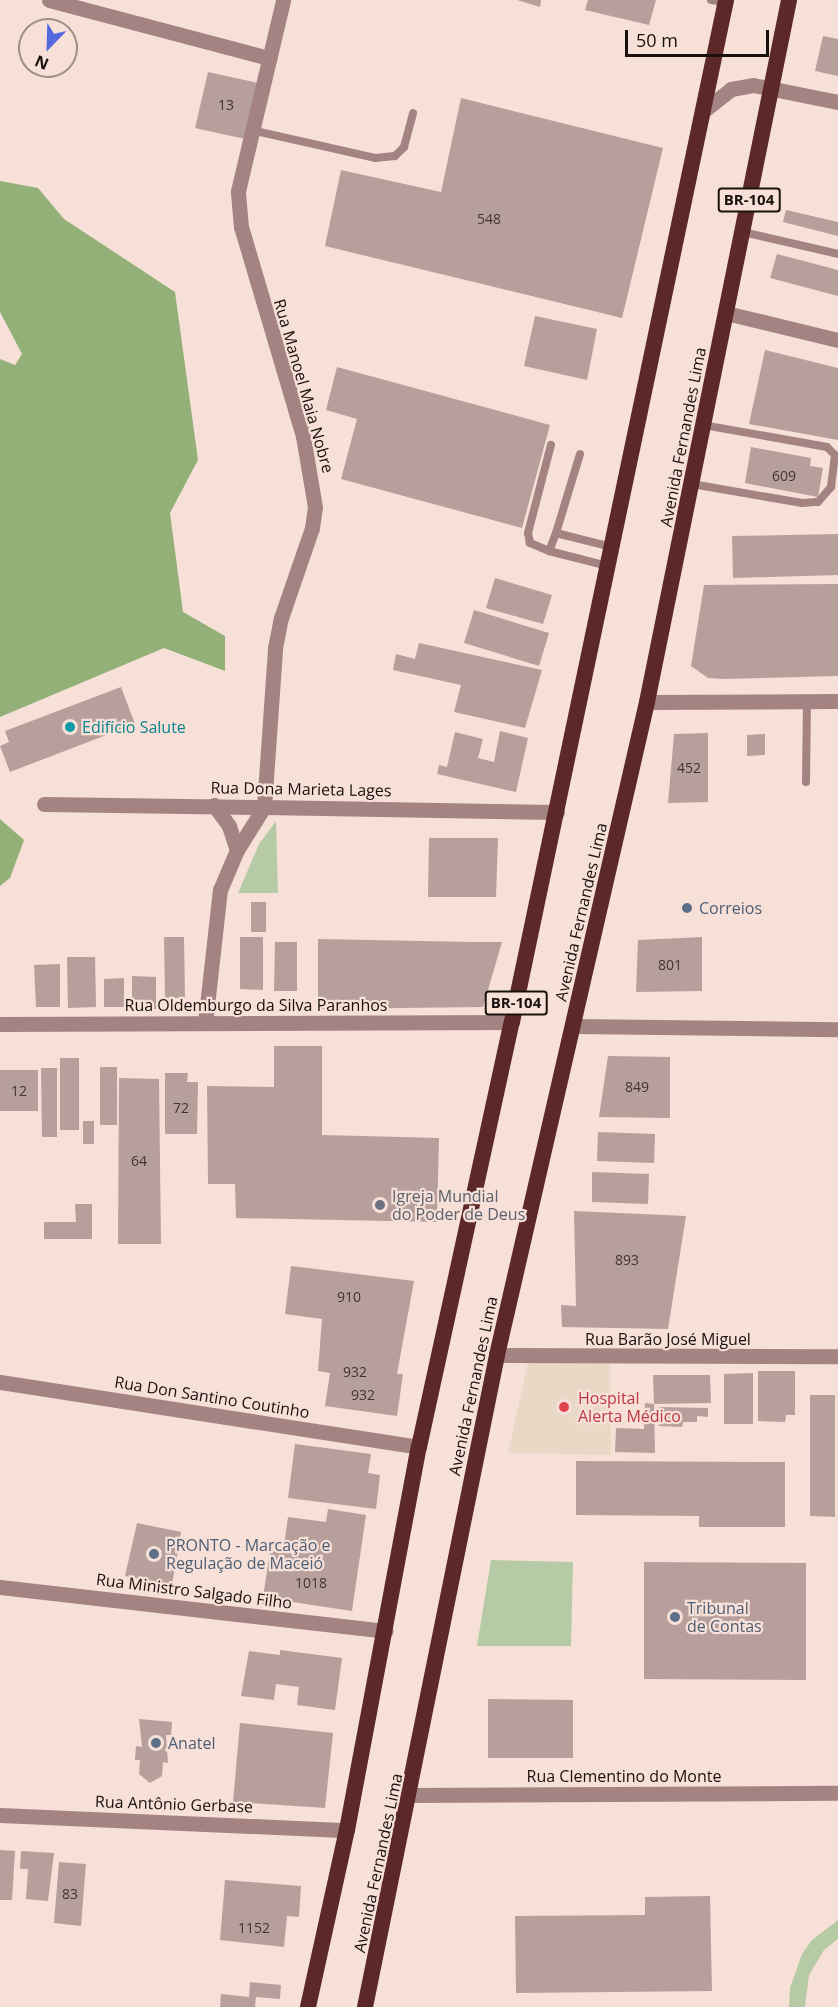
<!DOCTYPE html>
<meta charset="utf-8">
<style>
body{margin:0}
#map{position:relative;width:838px;height:2007px;overflow:hidden;background:#f6e0d7;font-family:"Open Sans",sans-serif}
div>[style]{position:absolute}
.medical>*{inset:0;background:#ead8c7}
.green>*{inset:0;background:#b6cba5}
.forest>*{inset:0;background:#92b078}
.building>*{inset:0;background:#b7a09c}
.service>*{height:8px;margin:-4px;padding:0 4px;transform-origin:4px;border-radius:4px;background:#a48483}
.minor>*{height:15px;margin:-7.5px;padding:0 7.5px;transform-origin:7.5px;border-radius:7.5px;background:#a48483}
.tertiary>*{height:15px;margin:-7.5px;padding:0 7.5px;transform-origin:7.5px;border-radius:7.5px;background:#a48483}
.trunk>*{height:16px;margin:-8px;padding:0 8px;transform-origin:8px;border-radius:8px;background:#5c2829}
.dots>*{width:16px;height:16px;translate:-50% -50%;box-sizing:border-box;border:3px solid #f6e0d7;border-radius:50%}
span{translate:-50% -50%;white-space:nowrap;text-align:center;line-height:1.15;-webkit-text-stroke:4.5px #f6e0d7;paint-order:stroke}
.number-label{font-size:14px;color:#403532}
.number-label span{-webkit-text-stroke-width:0}
.shield-label span{padding:2px 4px;background:#f6e0d7;border:2px solid;border-radius:4px;-webkit-text-stroke-width:0}
.shield-label{font-size:15px;color:#19110e;font-weight:700}
.street-label{font-size:16px;color:#19110e}
.culture-label{font-size:16px;color:#0d838f}
.left{translate:0 -50%;text-align:left}
.service-label{font-size:16px;color:#4e5e75}
.worship-label{font-size:16px;color:#5b616d}
.health-label{font-size:16px;color:#be3a42}
.north{position:absolute;left:18px;top:18px;width:60px;height:60px;box-sizing:border-box;background:#f6e0d7;border:2px solid #9e8d87;border-radius:50%;rotate:203deg;font-size:16px;font-weight:700;line-height:24px;text-align:center;color:#19110e}
.north::after{content:'';display:block;margin:auto;width:21px;height:27px;background:#5569df;clip-path:polygon(50% 0,100% 100%,50% 72%,0 100%)}
.scale{position:absolute;left:625px;top:30px;width:144px;height:27px;box-sizing:border-box;border:3px solid #19110e;border-top:0;padding-left:8px;font-size:18px;line-height:21px;white-space:nowrap;color:#19110e;-webkit-text-stroke:4px #f6e0d7;paint-order:stroke}
</style>
<div id="map">
<div class="medical">
<div style="clip-path:polygon(610px 1361px,611px 1455px,508px 1453px,528px 1362px)"></div>
</div>
<div class="green">
<div style="clip-path:polygon(276px 821px,278px 893px,238px 893px,259px 844px)"></div>
<div style="clip-path:polygon(491px 1560px,573px 1562px,571px 1646px,477px 1646px)"></div>
<div style="clip-path:polygon(838px 1920px,838px 1939px,824px 1950px,809px 1975px,805px 2007px,789px 2007px,790px 1988px,802px 1954px,812px 1940px)"></div>
</div>
<div class="forest">
<div style="clip-path:polygon(0 181px,38px 188px,64px 219px,175px 292px,198px 460px,170px 513px,183px 612px,225px 636px,225px 671px,164px 648px,0 717px,0 359px,15px 365px,22px 354px,0 312px)"></div>
<div style="clip-path:polygon(0 819px,24px 840px,10px 878px,0 886px)"></div>
</div>
<div class="building">
<div style="clip-path:polygon(517px 0,541px 0,540px 7px)"></div>
<div style="clip-path:polygon(588px 0,656px 0,649px 25px,585px 10px)"></div>
<div style="clip-path:polygon(823px 36px,838px 39px,838px 76px,815px 71px)"></div>
<div style="clip-path:polygon(208px 72px,258px 83px,245px 139px,195px 128px)"></div>
<div style="clip-path:polygon(461px 98px,663px 148px,622px 318px,325px 246px,341px 170px,441px 192px)"></div>
<div style="clip-path:polygon(786px 210px,838px 222px,838px 236px,783px 222px)"></div>
<div style="clip-path:polygon(777px 254px,838px 270px,838px 296px,770px 278px)"></div>
<div style="clip-path:polygon(535px 316px,597px 329px,587px 380px,524px 366px)"></div>
<div style="clip-path:polygon(765px 350px,838px 368px,838px 440px,749px 424px)"></div>
<div style="clip-path:polygon(337px 367px,550px 425px,522px 528px,341px 479px,357px 419px,326px 410px)"></div>
<div style="clip-path:polygon(751px 447px,811px 458px,810px 466px,823px 468px,818px 497px,745px 483px)"></div>
<div style="clip-path:polygon(838px 534px,838px 575px,733px 578px,732px 536px)"></div>
<div style="clip-path:polygon(495px 578px,552px 595px,543px 624px,486px 608px)"></div>
<div style="clip-path:polygon(838px 584px,838px 676px,724px 679px,708px 678px,691px 666px,704px 585px)"></div>
<div style="clip-path:polygon(474px 610px,549px 633px,539px 666px,464px 643px)"></div>
<div style="clip-path:polygon(419px 643px,542px 670px,525px 728px,454px 712px,461px 685px,393px 670px,396px 654px,415px 659px)"></div>
<div style="clip-path:polygon(121px 687px,135px 724px,10px 772px,0 746px,9px 742px,5px 731px)"></div>
<div style="clip-path:polygon(500px 731px,528px 738px,516px 792px,437px 774px,439px 765px,447px 767px,455px 732px,483px 739px,478px 758px,494px 762px)"></div>
<div style="clip-path:polygon(708px 733px,708px 802px,668px 803px,674px 734px)"></div>
<div style="clip-path:polygon(765px 734px,765px 755px,747px 756px,747px 735px)"></div>
<div style="clip-path:polygon(429px 838px,498px 838px,496px 897px,428px 897px)"></div>
<div style="clip-path:polygon(251px 902px,266px 902px,266px 932px,251px 932px)"></div>
<div style="clip-path:polygon(164px 937px,184px 937px,185px 998px,165px 998px)"></div>
<div style="clip-path:polygon(240px 937px,263px 937px,263px 990px,240px 989px)"></div>
<div style="clip-path:polygon(702px 937px,702px 991px,636px 992px,638px 940px)"></div>
<div style="clip-path:polygon(318px 939px,475px 942px,502px 942px,483px 1007px,318px 1009px)"></div>
<div style="clip-path:polygon(275px 942px,297px 942px,297px 991px,274px 991px)"></div>
<div style="clip-path:polygon(67px 957px,95px 957px,96px 1007px,68px 1008px)"></div>
<div style="clip-path:polygon(60px 964px,60px 1007px,36px 1007px,34px 965px)"></div>
<div style="clip-path:polygon(132px 976px,156px 977px,156px 1009px,132px 1009px)"></div>
<div style="clip-path:polygon(124px 978px,124px 1007px,104px 1007px,104px 979px)"></div>
<div style="clip-path:polygon(274px 1046px,322px 1046px,322px 1135px,439px 1138px,437px 1222px,236px 1218px,235px 1184px,208px 1184px,207px 1086px,274px 1087px)"></div>
<div style="clip-path:polygon(608px 1056px,670px 1057px,670px 1118px,599px 1117px)"></div>
<div style="clip-path:polygon(60px 1058px,79px 1058px,79px 1130px,60px 1130px)"></div>
<div style="clip-path:polygon(100px 1067px,117px 1067px,117px 1125px,100px 1125px)"></div>
<div style="clip-path:polygon(41px 1068px,57px 1068px,57px 1137px,42px 1137px)"></div>
<div style="clip-path:polygon(0 1070px,38px 1070px,38px 1111px,0 1111px)"></div>
<div style="clip-path:polygon(165px 1073px,188px 1073px,187px 1082px,198px 1082px,197px 1134px,165px 1134px)"></div>
<div style="clip-path:polygon(119px 1078px,159px 1079px,161px 1244px,118px 1244px)"></div>
<div style="clip-path:polygon(83px 1121px,94px 1121px,94px 1144px,83px 1144px)"></div>
<div style="clip-path:polygon(598px 1132px,655px 1134px,654px 1163px,597px 1161px)"></div>
<div style="clip-path:polygon(592px 1172px,649px 1174px,648px 1204px,592px 1202px)"></div>
<div style="clip-path:polygon(75px 1204px,92px 1204px,92px 1239px,44px 1239px,44px 1222px,76px 1222px)"></div>
<div style="clip-path:polygon(574px 1211px,686px 1216px,668px 1329px,562px 1327px,561px 1305px,576px 1306px)"></div>
<div style="clip-path:polygon(291px 1266px,414px 1281px,397px 1374px,403px 1374px,397px 1416px,325px 1406px,330px 1373px,318px 1371px,322px 1319px,285px 1314px)"></div>
<div style="clip-path:polygon(758px 1371px,795px 1371px,795px 1415px,786px 1415px,785px 1422px,758px 1421px)"></div>
<div style="clip-path:polygon(753px 1373px,753px 1424px,724px 1424px,724px 1374px)"></div>
<div style="clip-path:polygon(653px 1375px,710px 1375px,711px 1403px,654px 1404px)"></div>
<div style="clip-path:polygon(810px 1395px,835px 1395px,835px 1517px,810px 1516px)"></div>
<div style="clip-path:polygon(645px 1403px,654px 1404px,655px 1453px,615px 1452px,616px 1428px,644px 1429px)"></div>
<div style="clip-path:polygon(659px 1407px,708px 1408px,708px 1417px,697px 1416px,697px 1422px,683px 1422px,682px 1427px,659px 1426px)"></div>
<div style="clip-path:polygon(295px 1444px,371px 1454px,368px 1473px,380px 1475px,376px 1509px,288px 1498px)"></div>
<div style="clip-path:polygon(576px 1461px,785px 1462px,785px 1527px,699px 1527px,699px 1516px,576px 1515px)"></div>
<div style="clip-path:polygon(328px 1509px,366px 1515px,352px 1611px,292px 1602px,291px 1608px,262px 1604px,270px 1551px,283px 1553px,288px 1517px,326px 1522px)"></div>
<div style="clip-path:polygon(137px 1523px,181px 1532px,172px 1585px,125px 1576px)"></div>
<div style="clip-path:polygon(644px 1562px,806px 1563px,806px 1680px,644px 1679px)"></div>
<div style="clip-path:polygon(280px 1650px,342px 1658px,335px 1710px,297px 1705px,299px 1687px,276px 1684px,274px 1700px,241px 1696px,249px 1651px,280px 1655px)"></div>
<div style="clip-path:polygon(488px 1699px,573px 1700px,573px 1758px,488px 1758px)"></div>
<div style="clip-path:polygon(139px 1719px,172px 1722px,171px 1735px,166px 1735px,168px 1763px,163px 1762px,162px 1776px,150px 1783px,139px 1774px,140px 1760px,135px 1760px,136px 1746px,142px 1747px)"></div>
<div style="clip-path:polygon(240px 1723px,333px 1733px,325px 1808px,233px 1802px)"></div>
<div style="clip-path:polygon(0 1850px,15px 1851px,12px 1900px,0 1900px)"></div>
<div style="clip-path:polygon(21px 1851px,54px 1853px,48px 1901px,26px 1899px,28px 1869px,20px 1869px)"></div>
<div style="clip-path:polygon(59px 1862px,86px 1864px,81px 1926px,54px 1923px)"></div>
<div style="clip-path:polygon(225px 1880px,301px 1886px,299px 1917px,287px 1916px,284px 1947px,220px 1940px)"></div>
<div style="clip-path:polygon(710px 1896px,712px 1991px,516px 1993px,515px 1916px,645px 1915px,645px 1897px)"></div>
<div style="clip-path:polygon(250px 1982px,281px 1985px,280px 1999px,256px 1997px,255px 2007px,220px 2007px,221px 1994px,249px 1997px)"></div>
</div>
<div class="service">
<div style="left:711px;top:0;width:14px;rotate:8deg"></div>
<div style="left:251px;top:130px;width:127px;rotate:12.7deg"></div>
<div style="left:375px;top:158px;width:20px;rotate:-6deg"></div>
<div style="left:395px;top:156px;width:13px;rotate:-45deg"></div>
<div style="left:404px;top:147px;width:35px;rotate:-75deg"></div>
<div style="left:743px;top:232px;width:98px;rotate:13deg"></div>
<div style="left:580px;top:454px;width:83px;rotate:106.9deg"></div>
<div style="left:556px;top:533px;width:58px;rotate:14deg"></div>
<div style="left:692px;top:484px;width:112px;rotate:9.8deg"></div>
<div style="left:802px;top:503px;width:16px;rotate:-4deg"></div>
<div style="left:818px;top:502px;width:20px;rotate:-49deg"></div>
<div style="left:831px;top:487px;width:32px;rotate:-83deg"></div>
<div style="left:835px;top:455px;width:11px;rotate:-135deg"></div>
<div style="left:827px;top:447px;width:125px;rotate:-169.9deg"></div>
<div style="left:556px;top:533px;width:19px;rotate:111deg"></div>
<div style="left:549px;top:551px;width:61px;rotate:14.3deg"></div>
<div style="left:549px;top:551px;width:21px;rotate:-157deg"></div>
<div style="left:530px;top:543px;width:10px;rotate:-101deg"></div>
<div style="left:528px;top:533px;width:91px;rotate:-75.4deg"></div>
<div style="left:806px;top:782px;width:81px;rotate:-89.3deg"></div>
</div>
<div class="minor">
<div style="left:49px;top:0;width:228px;rotate:14.8deg"></div>
<div style="left:703px;top:111px;width:36px;rotate:-38deg"></div>
<div style="left:731px;top:89px;width:22px;rotate:-10deg"></div>
<div style="left:753px;top:85px;width:87px;rotate:11.3deg"></div>
<div style="left:726px;top:313px;width:115px;rotate:13.6deg"></div>
<div style="left:647px;top:702px;width:191px;rotate:-0.3deg"></div>
<div style="left:44px;top:804px;width:220px;rotate:0.8deg"></div>
<div style="left:574px;top:1026px;width:264px;rotate:0.7deg"></div>
<div style="left:497px;top:1355px;width:341px;rotate:0.2deg"></div>
<div style="left:0;top:1382px;width:424px;rotate:8.8deg"></div>
<div style="left:0;top:1587px;width:388px;rotate:6.5deg"></div>
<div style="left:411px;top:1795px;width:427px;rotate:-0.3deg"></div>
<div style="left:0;top:1815px;width:347px;rotate:2.5deg"></div>
</div>
<div class="tertiary">
<div style="left:214px;top:805px;width:26px;rotate:54deg"></div>
<div style="left:229px;top:826px;width:25px;rotate:72deg"></div>
<div style="left:264px;top:807px;width:293px;rotate:1deg"></div>
<div style="left:205px;top:1023px;width:134px;rotate:-83.6deg"></div>
<div style="left:220px;top:890px;width:43px;rotate:-67deg"></div>
<div style="left:237px;top:850px;width:51px;rotate:-57.9deg"></div>
<div style="left:264px;top:807px;width:159px;rotate:-86deg"></div>
<div style="left:275px;top:648px;width:31px;rotate:-79deg"></div>
<div style="left:281px;top:618px;width:95px;rotate:-71deg"></div>
<div style="left:312px;top:528px;width:21px;rotate:-82deg"></div>
<div style="left:315px;top:507px;width:72px;rotate:-99.6deg"></div>
<div style="left:303px;top:436px;width:218px;rotate:-106.5deg"></div>
<div style="left:241px;top:227px;width:36px;rotate:-95deg"></div>
<div style="left:238px;top:191px;width:196px;rotate:-76.7deg"></div>
<div style="left:0;top:1024px;width:512px;rotate:-0.22deg"></div>
</div>
<div class="trunk">
<div style="left:308px;top:2007px;width:181px;rotate:-77.6deg"></div>
<div style="left:347px;top:1830px;width:390px;rotate:-79.4deg"></div>
<div style="left:419px;top:1447px;width:435px;rotate:-77.7deg"></div>
<div style="left:512px;top:1022px;width:1044px;rotate:-78.17deg"></div>
<div style="left:365px;top:2007px;width:665px;rotate:-78.55deg"></div>
<div style="left:497px;top:1355px;width:670px;rotate:-77.06deg"></div>
<div style="left:647px;top:702px;width:716px;rotate:-78.56deg"></div>
</div>
<div class="dots">
<div style="left:70px;top:727px;background:#0f9aa8"></div>
<div style="left:687px;top:908px;background:#5c6f8a"></div>
<div style="left:380px;top:1205px;background:#6b7280"></div>
<div style="left:564px;top:1407px;background:#e0444e"></div>
<div style="left:154px;top:1554px;background:#5c6f8a"></div>
<div style="left:675px;top:1617px;background:#5c6f8a"></div>
<div style="left:156px;top:1743px;background:#5c6f8a"></div>
</div>
<div class="number-label">
<span style="left:226px;top:105px">13</span>
<span style="left:489px;top:219px">548</span>
<span style="left:784px;top:476px">609</span>
<span style="left:689px;top:768px">452</span>
<span style="left:670px;top:965px">801</span>
<span style="left:637px;top:1087px">849</span>
<span style="left:19px;top:1091px">12</span>
<span style="left:181px;top:1108px">72</span>
<span style="left:139px;top:1161px">64</span>
<span style="left:627px;top:1260px">893</span>
<span style="left:349px;top:1297px">910</span>
<span style="left:355px;top:1372px">932</span>
<span style="left:363px;top:1395px">932</span>
<span style="left:311px;top:1583px">1018</span>
<span style="left:70px;top:1894px">83</span>
<span style="left:254px;top:1928px">1152</span>
</div>
<div class="shield-label">
<span style="left:749px;top:200px">BR-104</span>
<span style="left:516px;top:1003px">BR-104</span>
</div>
<div class="street-label">
<span style="left:304px;top:386px;rotate:74deg">Rua Manoel Maia Nobre</span>
<span style="left:683px;top:437px;rotate:-79deg">Avenida Fernandes Lima</span>
<span style="left:301px;top:789px;rotate:1deg">Rua Dona Marieta Lages</span>
<span style="left:581px;top:912px;rotate:-77deg">Avenida Fernandes Lima</span>
<span style="left:256px;top:1005px">Rua Oldemburgo da Silva Paranhos</span>
<span style="left:668px;top:1339px">Rua Barão José Miguel</span>
<span style="left:473px;top:1386px;rotate:-78deg">Avenida Fernandes Lima</span>
<span style="left:212px;top:1397px;rotate:9deg">Rua Don Santino Coutinho</span>
<span style="left:194px;top:1591px;rotate:7deg">Rua Ministro Salgado Filho</span>
<span style="left:624px;top:1776px">Rua Clementino do Monte</span>
<span style="left:174px;top:1804px;rotate:2deg">Rua Antônio Gerbase</span>
<span style="left:378px;top:1863px;rotate:-78deg">Avenida Fernandes Lima</span>
</div>
<div class="culture-label">
<span class="left" style="left:82px;top:727px">Edifício Salute</span>
</div>
<div class="service-label">
<span class="left" style="left:699px;top:908px">Correios</span>
<span class="left" style="left:166px;top:1554px">PRONTO - Marcação e<br>Regulação de Maceió</span>
<span class="left" style="left:687px;top:1617px">Tribunal<br>de Contas</span>
<span class="left" style="left:168px;top:1743px">Anatel</span>
</div>
<div class="worship-label">
<span class="left" style="left:392px;top:1205px">Igreja Mundial<br>do Poder de Deus</span>
</div>
<div class="health-label">
<span class="left" style="left:578px;top:1407px">Hospital<br>Alerta Médico</span>
</div>
<div class="north">N</div>
<div class="scale">50 m</div>
</div>
